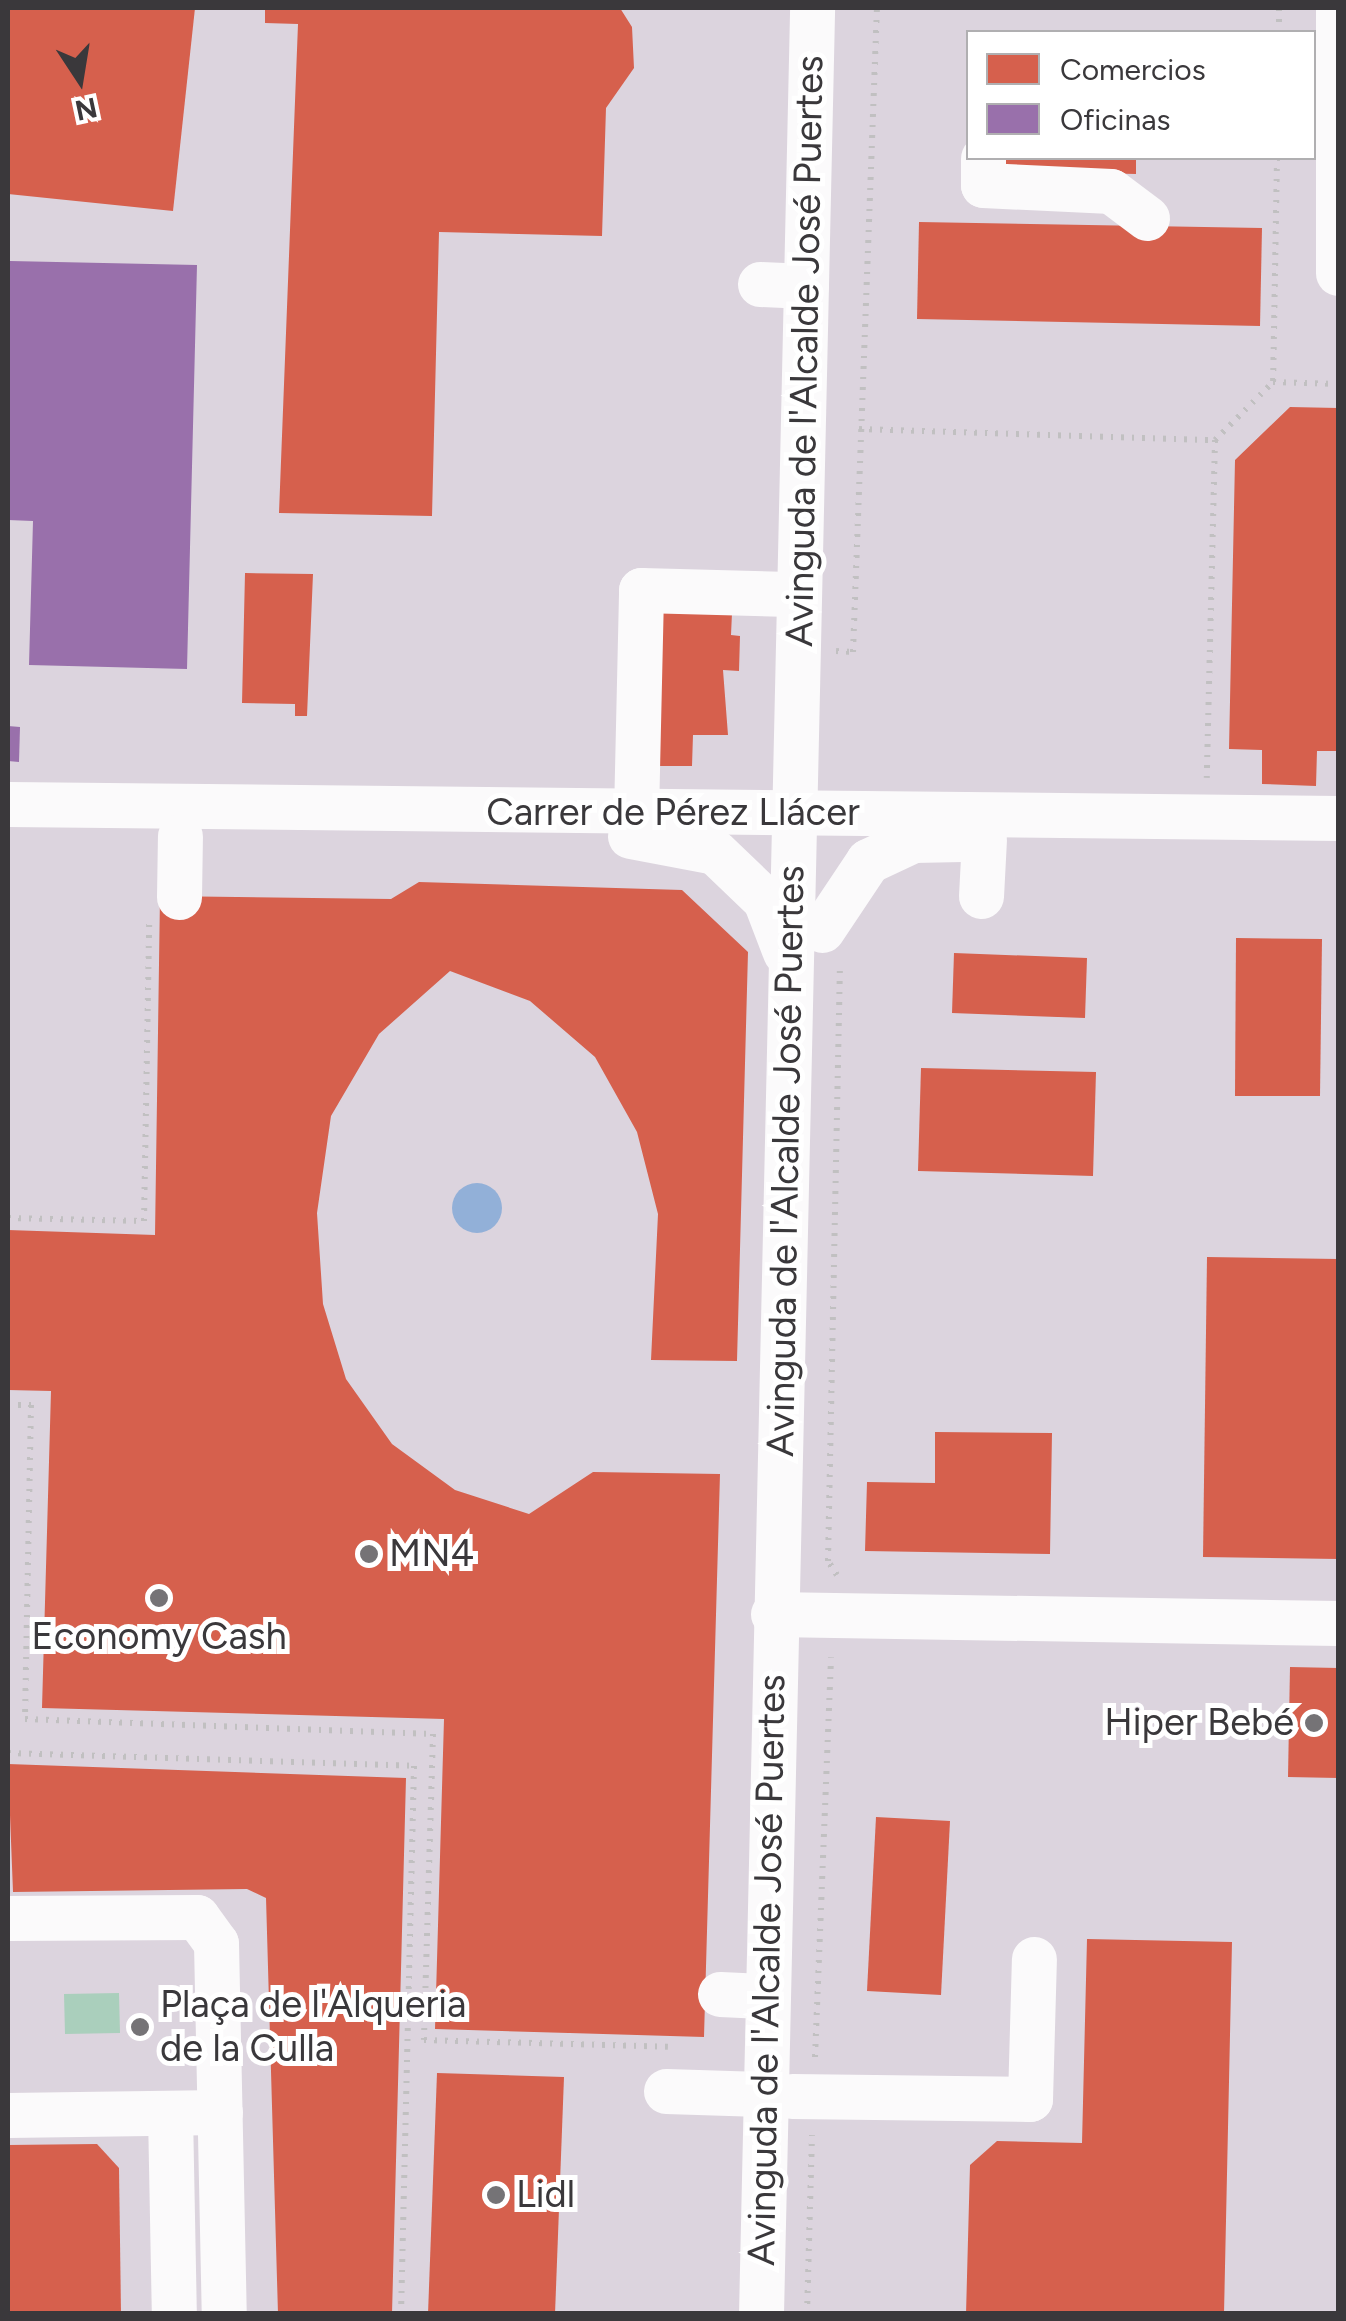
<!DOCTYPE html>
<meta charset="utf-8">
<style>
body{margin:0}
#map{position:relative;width:1346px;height:2321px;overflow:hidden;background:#e3e0e4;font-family:Figtree,sans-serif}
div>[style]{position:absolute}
.built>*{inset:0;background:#dcd4de}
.green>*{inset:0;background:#aacfbc}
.water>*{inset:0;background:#92b0d8}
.round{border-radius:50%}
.shops>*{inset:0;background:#d6604d}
.offices>*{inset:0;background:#9970ab}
.path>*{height:6px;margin-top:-3px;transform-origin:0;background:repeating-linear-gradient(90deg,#c1c0c1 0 2.5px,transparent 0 10.5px)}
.minor>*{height:45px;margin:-22.5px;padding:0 22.5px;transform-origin:22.5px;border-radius:22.5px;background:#fbfafb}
.dots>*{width:28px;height:28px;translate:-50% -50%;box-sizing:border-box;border:5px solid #fff;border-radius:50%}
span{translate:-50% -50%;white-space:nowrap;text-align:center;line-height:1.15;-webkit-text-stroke:10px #fff;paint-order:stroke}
.street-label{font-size:38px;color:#3a383b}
.poi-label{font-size:38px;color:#3a383b}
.left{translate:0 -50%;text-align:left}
.right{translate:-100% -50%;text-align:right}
.frame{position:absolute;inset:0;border:10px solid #3a383b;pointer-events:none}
.legend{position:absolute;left:966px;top:30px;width:350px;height:130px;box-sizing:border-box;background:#fff;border:2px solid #b0afb1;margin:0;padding:12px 18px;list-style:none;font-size:30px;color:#3a383b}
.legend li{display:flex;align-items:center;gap:20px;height:50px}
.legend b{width:50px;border:2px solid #b0afb1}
.north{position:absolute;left:30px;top:30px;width:100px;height:100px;-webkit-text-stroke:8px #fff;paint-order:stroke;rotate:168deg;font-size:28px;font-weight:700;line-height:40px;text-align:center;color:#3a383b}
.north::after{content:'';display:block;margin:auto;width:35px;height:45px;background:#3a383b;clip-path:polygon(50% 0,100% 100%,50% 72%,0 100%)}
</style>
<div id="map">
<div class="built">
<div style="clip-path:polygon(evenodd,8px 8px,1338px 8px,1338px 2313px,8px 2314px,8px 8px,968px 32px,1314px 32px,1314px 158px,968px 158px,968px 32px)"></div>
</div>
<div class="green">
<div style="clip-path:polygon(119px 1993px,120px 2033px,65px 2034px,64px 1994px)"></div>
</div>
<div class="water">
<div class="round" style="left:452px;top:1183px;width:50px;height:50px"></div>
</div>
<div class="shops">
<div style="clip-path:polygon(8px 8px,195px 8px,173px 211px,8px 194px)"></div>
<div style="clip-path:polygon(265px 8px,620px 8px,632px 27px,634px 68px,606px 108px,602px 236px,439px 232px,432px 516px,279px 513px,298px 24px,265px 23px)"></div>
<div style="clip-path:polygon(999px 158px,1136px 158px,1136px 174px,999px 171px)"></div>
<div style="clip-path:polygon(919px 222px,1262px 228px,1260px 326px,917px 319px)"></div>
<div style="clip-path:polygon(1290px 407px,1338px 408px,1338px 751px,1317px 751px,1316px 786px,1262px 784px,1262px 750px,1229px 749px,1235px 460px)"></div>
<div style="clip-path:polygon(245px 573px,313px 574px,307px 716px,295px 716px,295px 704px,242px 703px)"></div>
<div style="clip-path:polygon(658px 605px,732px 613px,731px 635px,740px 636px,739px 671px,723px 670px,728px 735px,693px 735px,692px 766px,649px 766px)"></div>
<div style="clip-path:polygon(419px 882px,682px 890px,748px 952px,737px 1361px,651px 1360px,658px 1214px,637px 1132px,595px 1057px,530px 1001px,450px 971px,379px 1034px,331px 1116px,317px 1213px,323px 1304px,346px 1379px,392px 1444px,455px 1490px,529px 1514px,593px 1472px,720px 1474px,704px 2037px,435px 2029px,444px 1719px,42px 1708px,51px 1391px,8px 1390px,8px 1230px,155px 1235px,160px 896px,391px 899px)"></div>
<div style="clip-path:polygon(1236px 938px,1322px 939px,1320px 1096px,1235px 1096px)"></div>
<div style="clip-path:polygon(954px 953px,1087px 958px,1085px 1018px,952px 1013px)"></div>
<div style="clip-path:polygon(921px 1068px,1096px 1072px,1093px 1176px,918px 1171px)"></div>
<div style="clip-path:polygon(1207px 1257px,1338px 1259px,1338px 1559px,1203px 1557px)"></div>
<div style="clip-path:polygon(935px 1432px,1052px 1433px,1050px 1554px,865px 1551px,867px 1482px,935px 1483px)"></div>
<div style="clip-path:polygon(1290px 1667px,1338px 1668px,1338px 1778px,1288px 1777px)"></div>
<div style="clip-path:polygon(8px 1764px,406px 1778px,392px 2314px,278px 2314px,266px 1898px,247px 1889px,13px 1892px)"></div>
<div style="clip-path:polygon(876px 1817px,950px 1821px,941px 1995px,867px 1991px)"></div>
<div style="clip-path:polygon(1087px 1939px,1232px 1942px,1224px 2314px,966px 2314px,970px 2165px,997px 2141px,1082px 2143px)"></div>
<div style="clip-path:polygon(437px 2073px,564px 2077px,555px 2314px,428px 2314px)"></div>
<div style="clip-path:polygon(97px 2144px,119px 2168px,121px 2314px,8px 2314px,8px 2145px)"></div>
</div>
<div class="offices">
<div style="clip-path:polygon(10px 261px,197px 265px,187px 669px,29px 665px,33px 521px,8px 520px)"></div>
<div style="clip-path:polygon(8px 726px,20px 727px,19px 762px,8px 761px)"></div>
</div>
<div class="path">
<div style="left:1279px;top:32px;width:24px;rotate:-90deg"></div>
<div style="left:1277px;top:158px;width:224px;rotate:91deg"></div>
<div style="left:1273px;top:382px;width:65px;rotate:1.8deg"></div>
<div style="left:859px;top:429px;width:356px;rotate:1.8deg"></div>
<div style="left:1215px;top:440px;width:338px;rotate:91.4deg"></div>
<div style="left:1215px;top:440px;width:82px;rotate:-45deg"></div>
<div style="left:836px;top:651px;width:17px;rotate:3deg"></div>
<div style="left:853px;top:652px;width:644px;rotate:-87.87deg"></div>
<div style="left:8px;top:1218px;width:136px;rotate:1.3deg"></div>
<div style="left:144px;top:1221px;width:297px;rotate:-89deg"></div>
<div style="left:8px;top:1405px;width:23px"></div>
<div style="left:31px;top:1405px;width:314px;rotate:91.1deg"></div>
<div style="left:25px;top:1719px;width:408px;rotate:2.1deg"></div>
<div style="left:433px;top:1734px;width:306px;rotate:91.7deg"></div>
<div style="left:424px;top:2040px;width:244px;rotate:1.6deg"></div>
<div style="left:837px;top:1575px;width:17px;rotate:-123deg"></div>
<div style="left:828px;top:1561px;width:596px;rotate:-88.85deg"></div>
<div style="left:8px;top:1753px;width:406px;rotate:1.8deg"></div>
<div style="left:414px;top:1766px;width:548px;rotate:91.36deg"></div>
<div style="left:815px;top:2057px;width:400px;rotate:-87.7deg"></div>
<div style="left:807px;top:2314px;width:179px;rotate:-88.4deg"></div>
</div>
<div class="minor">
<div style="left:1338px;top:8px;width:265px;rotate:90deg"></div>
<div style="left:983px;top:158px;width:27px;rotate:90deg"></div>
<div style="left:983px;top:185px;width:128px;rotate:2.7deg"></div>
<div style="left:1111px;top:191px;width:45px;rotate:36.9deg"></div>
<div style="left:760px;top:284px;width:46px;rotate:2.5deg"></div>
<div style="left:8px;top:804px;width:1330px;rotate:0.6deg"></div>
<div style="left:636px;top:814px;width:224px;rotate:-88.7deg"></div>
<div style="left:641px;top:590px;width:158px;rotate:1.5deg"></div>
<div style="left:630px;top:836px;width:86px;rotate:10.7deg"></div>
<div style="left:715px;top:852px;width:69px;rotate:43.8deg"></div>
<div style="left:765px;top:900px;width:56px;rotate:69deg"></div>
<div style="left:981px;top:896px;width:57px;rotate:-87deg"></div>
<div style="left:179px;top:897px;width:61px;rotate:-89.1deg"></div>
<div style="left:822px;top:930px;width:83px;rotate:-56.3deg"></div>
<div style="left:868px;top:861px;width:50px;rotate:-25deg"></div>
<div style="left:913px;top:840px;width:49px;rotate:-1.2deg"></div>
<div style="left:773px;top:1614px;width:565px;rotate:0.91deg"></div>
<div style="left:8px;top:1918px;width:189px;rotate:-0.3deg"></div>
<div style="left:197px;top:1917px;width:32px;rotate:54deg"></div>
<div style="left:216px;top:1943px;width:371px;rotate:88.8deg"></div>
<div style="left:720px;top:1994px;width:43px;rotate:2.7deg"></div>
<div style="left:666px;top:2091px;width:95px;rotate:1.8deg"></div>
<div style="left:792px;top:2096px;width:238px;rotate:0.7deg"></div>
<div style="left:1030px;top:2099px;width:140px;rotate:-88.4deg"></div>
<div style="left:170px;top:2113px;width:201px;rotate:88.9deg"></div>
<div style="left:8px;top:2115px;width:212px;rotate:-0.8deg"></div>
<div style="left:761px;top:2314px;width:2307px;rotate:-88.73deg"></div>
</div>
<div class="dots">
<div style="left:369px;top:1554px;background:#757376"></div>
<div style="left:159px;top:1598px;background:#757376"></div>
<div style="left:1314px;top:1723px;background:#757376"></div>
<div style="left:140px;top:2027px;background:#757376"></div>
<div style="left:496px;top:2195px;background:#757376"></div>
</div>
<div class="street-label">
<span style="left:805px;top:351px;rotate:-89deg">Avinguda de l'Alcalde José Puertes</span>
<span style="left:673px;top:813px">Carrer de Pérez Llácer</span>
<span style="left:786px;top:1161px;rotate:-89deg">Avinguda de l'Alcalde José Puertes</span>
<span style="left:767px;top:1970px;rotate:-89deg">Avinguda de l'Alcalde José Puertes</span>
</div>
<div class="poi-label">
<span class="left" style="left:389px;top:1554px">MN4</span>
<span style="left:159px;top:1637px">Economy Cash</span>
<span class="right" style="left:1294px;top:1723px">Hiper Bebé</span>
<span class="left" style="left:160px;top:2027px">Plaça de l'Alqueria<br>de la Culla</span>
<span class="left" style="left:516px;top:2195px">Lidl</span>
</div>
<div class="frame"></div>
<ul class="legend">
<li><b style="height:28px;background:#d6604d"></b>Comercios</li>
<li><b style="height:28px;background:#9970ab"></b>Oficinas</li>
</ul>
<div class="north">N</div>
</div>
